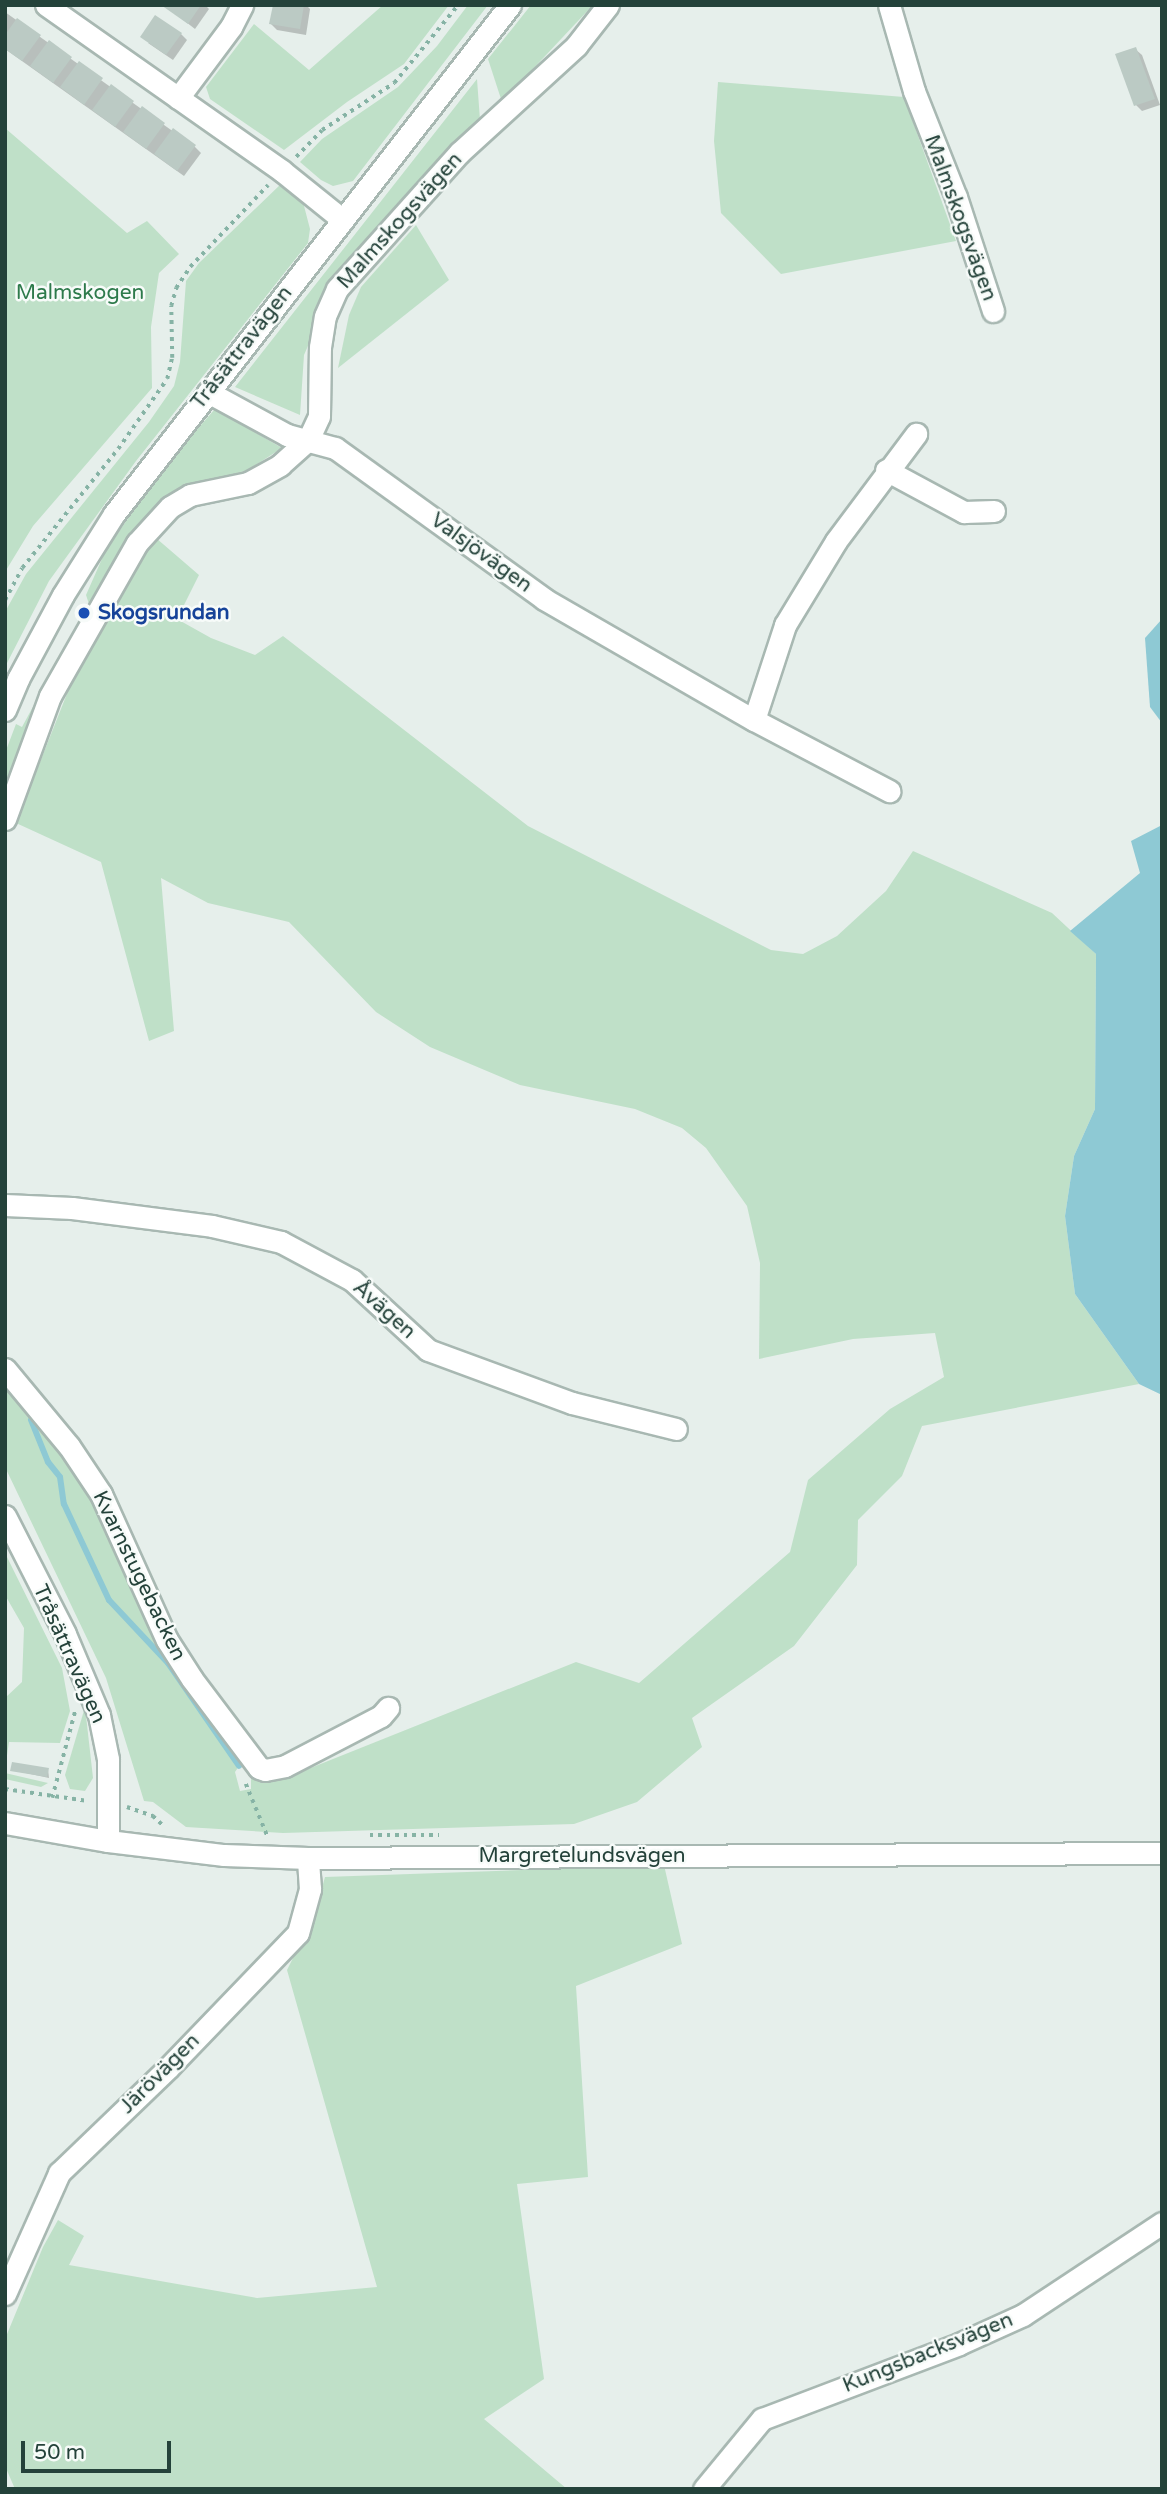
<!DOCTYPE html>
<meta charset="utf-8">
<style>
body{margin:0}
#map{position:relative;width:1167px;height:2494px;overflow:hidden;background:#e6efeb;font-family:"Varela Round",sans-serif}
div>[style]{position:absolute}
.green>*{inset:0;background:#bfe0c8}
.water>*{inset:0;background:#8ec9d4}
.shadow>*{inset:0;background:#0003}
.stream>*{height:6px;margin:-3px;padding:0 3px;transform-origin:3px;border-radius:3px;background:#8ec9d4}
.building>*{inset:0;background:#bbcac4}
.path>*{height:3.5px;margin-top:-1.75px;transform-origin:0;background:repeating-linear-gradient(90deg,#86b3a5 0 3.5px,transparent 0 8.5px)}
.roads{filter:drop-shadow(2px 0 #a8b8b2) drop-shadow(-2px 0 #a8b8b2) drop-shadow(0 2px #a8b8b2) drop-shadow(0 -2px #a8b8b2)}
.minor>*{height:21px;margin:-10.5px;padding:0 10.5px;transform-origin:10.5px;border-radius:10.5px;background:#fff}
.dots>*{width:19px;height:19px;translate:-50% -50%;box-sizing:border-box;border:4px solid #f7fbf9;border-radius:50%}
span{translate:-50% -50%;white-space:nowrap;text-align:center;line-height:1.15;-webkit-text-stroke:5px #f7fbf9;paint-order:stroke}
.street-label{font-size:21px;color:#24423a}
.park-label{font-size:21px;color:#2d7a4b}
.transit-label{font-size:21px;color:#164399;font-weight:700}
.left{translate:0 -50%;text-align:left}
.frame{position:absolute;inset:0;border:7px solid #24423a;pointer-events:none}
.scale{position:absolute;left:21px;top:2441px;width:150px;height:32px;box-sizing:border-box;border:4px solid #24423a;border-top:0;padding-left:9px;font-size:21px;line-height:24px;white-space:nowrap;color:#24423a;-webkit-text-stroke:5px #f7fbf9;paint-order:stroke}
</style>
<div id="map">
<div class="green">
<div style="clip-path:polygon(383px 5px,449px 5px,404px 64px,347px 102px,284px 150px,210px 99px,206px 87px,254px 24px,309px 70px)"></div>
<div style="clip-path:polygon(468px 5px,488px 5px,353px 181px,333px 186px,321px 180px,300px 162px,322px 139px,398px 87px,437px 46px)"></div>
<div style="clip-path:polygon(531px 5px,593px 5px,502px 102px,488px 59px)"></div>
<div style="clip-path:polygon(477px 79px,480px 120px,334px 286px,304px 355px,300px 415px,235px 387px)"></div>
<div style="clip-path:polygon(718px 82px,904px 97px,956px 241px,781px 274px,721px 213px,714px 141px)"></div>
<div style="clip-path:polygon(5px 128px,127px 233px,147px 221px,179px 254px,159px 273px,151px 327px,152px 388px,33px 526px,5px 572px)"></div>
<div style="clip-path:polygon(282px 183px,303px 202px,310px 229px,308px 243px,136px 461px,49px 581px,5px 667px,5px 612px,26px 574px,149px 422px,174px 386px,180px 362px,186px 281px,199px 263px)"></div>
<div style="clip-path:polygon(416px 225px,449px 280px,338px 368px,349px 315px,361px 287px)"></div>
<div style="clip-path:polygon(215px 409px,282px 448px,248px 470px,194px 486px,90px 607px,86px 595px,105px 552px,161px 470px)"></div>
<div style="clip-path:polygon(156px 538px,199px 575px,177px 619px,211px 638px,255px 655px,283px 636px,528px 826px,771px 950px,803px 954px,837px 936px,886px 891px,913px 851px,1052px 913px,1096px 954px,1095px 1109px,1074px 1156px,1065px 1216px,1075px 1294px,1139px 1384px,922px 1426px,902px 1476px,858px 1520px,857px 1565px,794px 1646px,692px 1718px,702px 1747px,637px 1802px,574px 1824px,283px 1833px,186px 1827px,153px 1802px,144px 1801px,106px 1678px,5px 1467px,5px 1381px,77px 1472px,244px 1759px,235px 1772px,240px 1791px,251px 1789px,251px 1772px,283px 1779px,576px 1662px,639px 1683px,790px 1552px,808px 1480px,890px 1409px,944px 1377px,935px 1333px,853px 1339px,759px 1359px,760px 1263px,747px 1206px,706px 1148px,682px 1128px,635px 1109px,520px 1085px,430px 1047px,376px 1012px,289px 922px,208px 903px,161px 878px,174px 1031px,149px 1041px,101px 862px,16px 823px,72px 681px,137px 558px)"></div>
<div style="clip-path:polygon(75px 629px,79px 634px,5px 801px,5px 753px,16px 724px,22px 727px)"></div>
<div style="clip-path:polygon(5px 1553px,62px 1668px,70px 1711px,60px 1743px,9px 1742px,5px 1769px,5px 1698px,22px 1682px,24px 1628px,5px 1595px)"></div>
<div style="clip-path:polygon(85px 1707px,93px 1778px,85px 1791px,70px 1789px,65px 1775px)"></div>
<div style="clip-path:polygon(5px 1773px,48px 1783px,41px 1787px,5px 1779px)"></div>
<div style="clip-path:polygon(664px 1865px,682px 1944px,576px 1986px,588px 2177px,517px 2184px,544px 2379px,484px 2419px,567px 2489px,15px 2489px,5px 2466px,5px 2339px,43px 2247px,58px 2220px,84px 2236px,69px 2265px,257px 2298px,377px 2287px,287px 1970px,314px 1916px,325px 1877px)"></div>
</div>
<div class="water">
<div style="clip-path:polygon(1162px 619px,1162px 723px,1150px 707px,1145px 638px)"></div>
<div style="clip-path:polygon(1162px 825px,1162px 1395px,1139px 1384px,1075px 1294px,1065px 1216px,1074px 1156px,1095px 1109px,1096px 954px,1070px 931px,1140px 873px,1131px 841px)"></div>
</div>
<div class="shadow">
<div style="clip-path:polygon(164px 5px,205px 5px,209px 9px,195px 29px)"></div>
<div style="clip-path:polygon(274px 5px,306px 5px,310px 9px,306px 35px,277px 30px,271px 24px)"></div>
<div style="clip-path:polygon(5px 12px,195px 147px,201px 153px,184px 176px,5px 49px)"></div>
<div style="clip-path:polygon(181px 34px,187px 40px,173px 60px,148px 43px)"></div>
<div style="clip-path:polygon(1135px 49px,1142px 55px,1160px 105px,1142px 111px,1136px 105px)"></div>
<div style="clip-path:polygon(48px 1769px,49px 1778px,12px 1770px)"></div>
</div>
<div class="stream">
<div style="left:31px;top:1420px;width:45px;rotate:68deg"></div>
<div style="left:48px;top:1462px;width:19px;rotate:51deg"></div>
<div style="left:60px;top:1477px;width:27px;rotate:82deg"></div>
<div style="left:64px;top:1504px;width:106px;rotate:64.9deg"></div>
<div style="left:109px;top:1600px;width:86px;rotate:46.9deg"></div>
<div style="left:168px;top:1663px;width:125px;rotate:55.4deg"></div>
</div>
<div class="building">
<div style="clip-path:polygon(161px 5px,201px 5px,188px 24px)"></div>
<div style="clip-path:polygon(273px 5px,304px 5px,300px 29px,269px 24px)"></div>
<div style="clip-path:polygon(155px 15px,182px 33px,166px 55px,140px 37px)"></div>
<div style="clip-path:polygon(17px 18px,41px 35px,22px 61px,5px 49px,5px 35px)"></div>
<div style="clip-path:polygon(49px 40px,72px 57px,53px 83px,30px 66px)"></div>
<div style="clip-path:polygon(1136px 47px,1155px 99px,1134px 106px,1115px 54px)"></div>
<div style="clip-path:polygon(79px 61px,103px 78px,84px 105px,60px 87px)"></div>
<div style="clip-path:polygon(111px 84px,134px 101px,115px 127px,92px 110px)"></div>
<div style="clip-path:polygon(142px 106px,165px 123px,146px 149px,123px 132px)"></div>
<div style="clip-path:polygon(173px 128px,196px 145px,177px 171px,154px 154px)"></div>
<div style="clip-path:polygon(12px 1762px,49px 1768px,47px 1777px,10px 1771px)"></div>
</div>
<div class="path">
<div style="left:296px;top:157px;width:37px;rotate:-46deg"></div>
<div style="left:322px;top:130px;width:86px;rotate:-33.1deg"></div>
<div style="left:394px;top:83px;width:101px;rotate:-50.6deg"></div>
<div style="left:5px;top:600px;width:36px;rotate:-62deg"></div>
<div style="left:22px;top:568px;width:153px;rotate:-51.1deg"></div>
<div style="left:118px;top:449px;width:85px;rotate:-55deg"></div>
<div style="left:167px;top:379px;width:22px;rotate:-77deg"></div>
<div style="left:172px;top:358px;width:52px;rotate:-91.1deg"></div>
<div style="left:171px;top:306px;width:19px;rotate:-74deg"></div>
<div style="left:176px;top:288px;width:25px;rotate:-56deg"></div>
<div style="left:190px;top:267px;width:113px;rotate:-46.4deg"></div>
<div style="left:246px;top:1784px;width:55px;rotate:67.6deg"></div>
<div style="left:5px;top:1789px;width:84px;rotate:8.2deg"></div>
<div style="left:52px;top:1798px;width:90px;rotate:-75.2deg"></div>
<div style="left:127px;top:1807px;width:28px;rotate:19deg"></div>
<div style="left:153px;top:1816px;width:16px;rotate:43deg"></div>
<div style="left:370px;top:1835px;width:69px"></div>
</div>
<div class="roads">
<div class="minor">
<div style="left:46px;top:5px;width:289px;rotate:35.1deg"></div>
<div style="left:282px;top:171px;width:78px;rotate:38.8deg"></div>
<div style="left:889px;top:5px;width:90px;rotate:73.8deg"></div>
<div style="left:914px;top:91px;width:114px;rotate:68.4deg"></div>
<div style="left:956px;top:197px;width:120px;rotate:72deg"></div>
<div style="left:178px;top:98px;width:89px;rotate:-53.3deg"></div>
<div style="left:231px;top:27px;width:25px;rotate:-63deg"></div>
<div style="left:208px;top:392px;width:90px;rotate:28.6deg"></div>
<div style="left:287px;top:435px;width:50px;rotate:15.2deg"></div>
<div style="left:335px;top:448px;width:258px;rotate:35.8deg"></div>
<div style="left:544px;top:599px;width:242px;rotate:30deg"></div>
<div style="left:754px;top:720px;width:153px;rotate:27.7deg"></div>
<div style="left:886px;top:470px;width:89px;rotate:28.3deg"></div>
<div style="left:964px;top:512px;width:30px;rotate:-2deg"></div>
<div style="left:5px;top:710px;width:34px;rotate:-67deg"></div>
<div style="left:18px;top:679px;width:95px;rotate:-61.8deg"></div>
<div style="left:63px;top:595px;width:96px;rotate:-57.8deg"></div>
<div style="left:114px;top:514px;width:645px;rotate:-52.12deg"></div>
<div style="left:754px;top:720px;width:100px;rotate:-71.9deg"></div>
<div style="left:785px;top:625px;width:98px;rotate:-58.7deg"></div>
<div style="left:836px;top:541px;width:134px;rotate:-53.2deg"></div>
<div style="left:5px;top:819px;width:131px;rotate:-69.9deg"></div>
<div style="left:50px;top:696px;width:176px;rotate:-60.4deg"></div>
<div style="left:137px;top:543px;width:49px;rotate:-47.5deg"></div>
<div style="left:170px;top:507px;width:23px;rotate:-31deg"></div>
<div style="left:190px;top:495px;width:59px;rotate:-11.7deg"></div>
<div style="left:248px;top:483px;width:37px;rotate:-29deg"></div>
<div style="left:280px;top:465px;width:38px;rotate:-42deg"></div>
<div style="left:308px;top:440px;width:26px;rotate:-65deg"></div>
<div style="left:319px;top:416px;width:69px;rotate:-89.2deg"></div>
<div style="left:320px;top:347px;width:31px;rotate:-81deg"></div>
<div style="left:325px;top:316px;width:30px;rotate:-66deg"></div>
<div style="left:337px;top:289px;width:183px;rotate:-48.1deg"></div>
<div style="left:459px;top:153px;width:159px;rotate:-42.4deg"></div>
<div style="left:576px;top:46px;width:52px;rotate:-52deg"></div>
<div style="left:5px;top:1205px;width:67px;rotate:2.6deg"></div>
<div style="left:72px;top:1208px;width:141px;rotate:7.3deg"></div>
<div style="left:212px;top:1226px;width:71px;rotate:13.1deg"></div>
<div style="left:281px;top:1242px;width:81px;rotate:28.2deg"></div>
<div style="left:352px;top:1280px;width:103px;rotate:42.6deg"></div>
<div style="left:428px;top:1350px;width:153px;rotate:20.2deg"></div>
<div style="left:572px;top:1403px;width:107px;rotate:14deg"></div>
<div style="left:5px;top:1369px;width:100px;rotate:50.3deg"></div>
<div style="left:69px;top:1446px;width:58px;rotate:56.3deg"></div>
<div style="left:101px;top:1494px;width:160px;rotate:65.7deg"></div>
<div style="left:167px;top:1640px;width:46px;rotate:57.3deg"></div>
<div style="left:192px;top:1679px;width:111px;rotate:53deg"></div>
<div style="left:259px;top:1768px;width:6px;rotate:18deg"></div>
<div style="left:265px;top:1770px;width:20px;rotate:-11deg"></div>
<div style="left:285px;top:1766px;width:108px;rotate:-27.5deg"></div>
<div style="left:381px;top:1716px;width:11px;rotate:-49deg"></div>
<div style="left:5px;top:1516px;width:132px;rotate:63deg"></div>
<div style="left:65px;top:1634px;width:88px;rotate:67.2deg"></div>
<div style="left:99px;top:1715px;width:45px;rotate:78.4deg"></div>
<div style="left:108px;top:1759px;width:82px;rotate:90deg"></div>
<div style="left:5px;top:1823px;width:105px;rotate:9.9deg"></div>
<div style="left:108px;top:1841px;width:117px;rotate:6.9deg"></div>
<div style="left:224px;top:1855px;width:84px;rotate:2deg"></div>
<div style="left:308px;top:1858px;width:854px;rotate:-0.34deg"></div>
<div style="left:5px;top:2294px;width:133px;rotate:-65.9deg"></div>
<div style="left:59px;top:2173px;width:151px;rotate:-43.9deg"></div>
<div style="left:168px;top:2068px;width:187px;rotate:-46.1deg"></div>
<div style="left:298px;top:1933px;width:46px;rotate:-74.7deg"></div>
<div style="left:310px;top:1889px;width:31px;rotate:-94deg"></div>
<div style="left:704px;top:2489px;width:91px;rotate:-50.4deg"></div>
<div style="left:762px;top:2419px;width:211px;rotate:-20.8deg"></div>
<div style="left:959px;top:2344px;width:70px;rotate:-24.4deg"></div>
<div style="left:1023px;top:2315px;width:167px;rotate:-33.5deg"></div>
</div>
</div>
<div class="dots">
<div style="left:84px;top:613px;background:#1a4fb4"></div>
</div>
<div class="street-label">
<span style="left:960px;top:218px;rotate:70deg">Malmskogsvägen</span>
<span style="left:400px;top:221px;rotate:-48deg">Malmskogsvägen</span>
<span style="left:242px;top:348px;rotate:-52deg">Tråsättravägen</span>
<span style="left:481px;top:553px;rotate:36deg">Valsjövägen</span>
<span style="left:384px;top:1310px;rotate:42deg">Åvägen</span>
<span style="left:139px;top:1576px;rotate:64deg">Kvarnstugebacken</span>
<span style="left:69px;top:1654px;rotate:66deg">Tråsättravägen</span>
<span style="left:582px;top:1856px">Margretelundsvägen</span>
<span style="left:160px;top:2074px;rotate:-45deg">Järövägen</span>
<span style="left:928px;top:2353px;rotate:-22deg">Kungsbacksvägen</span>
</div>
<div class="park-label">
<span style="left:80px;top:293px">Malmskogen</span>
</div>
<div class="transit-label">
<span class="left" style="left:98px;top:613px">Skogsrundan</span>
</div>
<div class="frame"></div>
<div class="scale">50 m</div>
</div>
